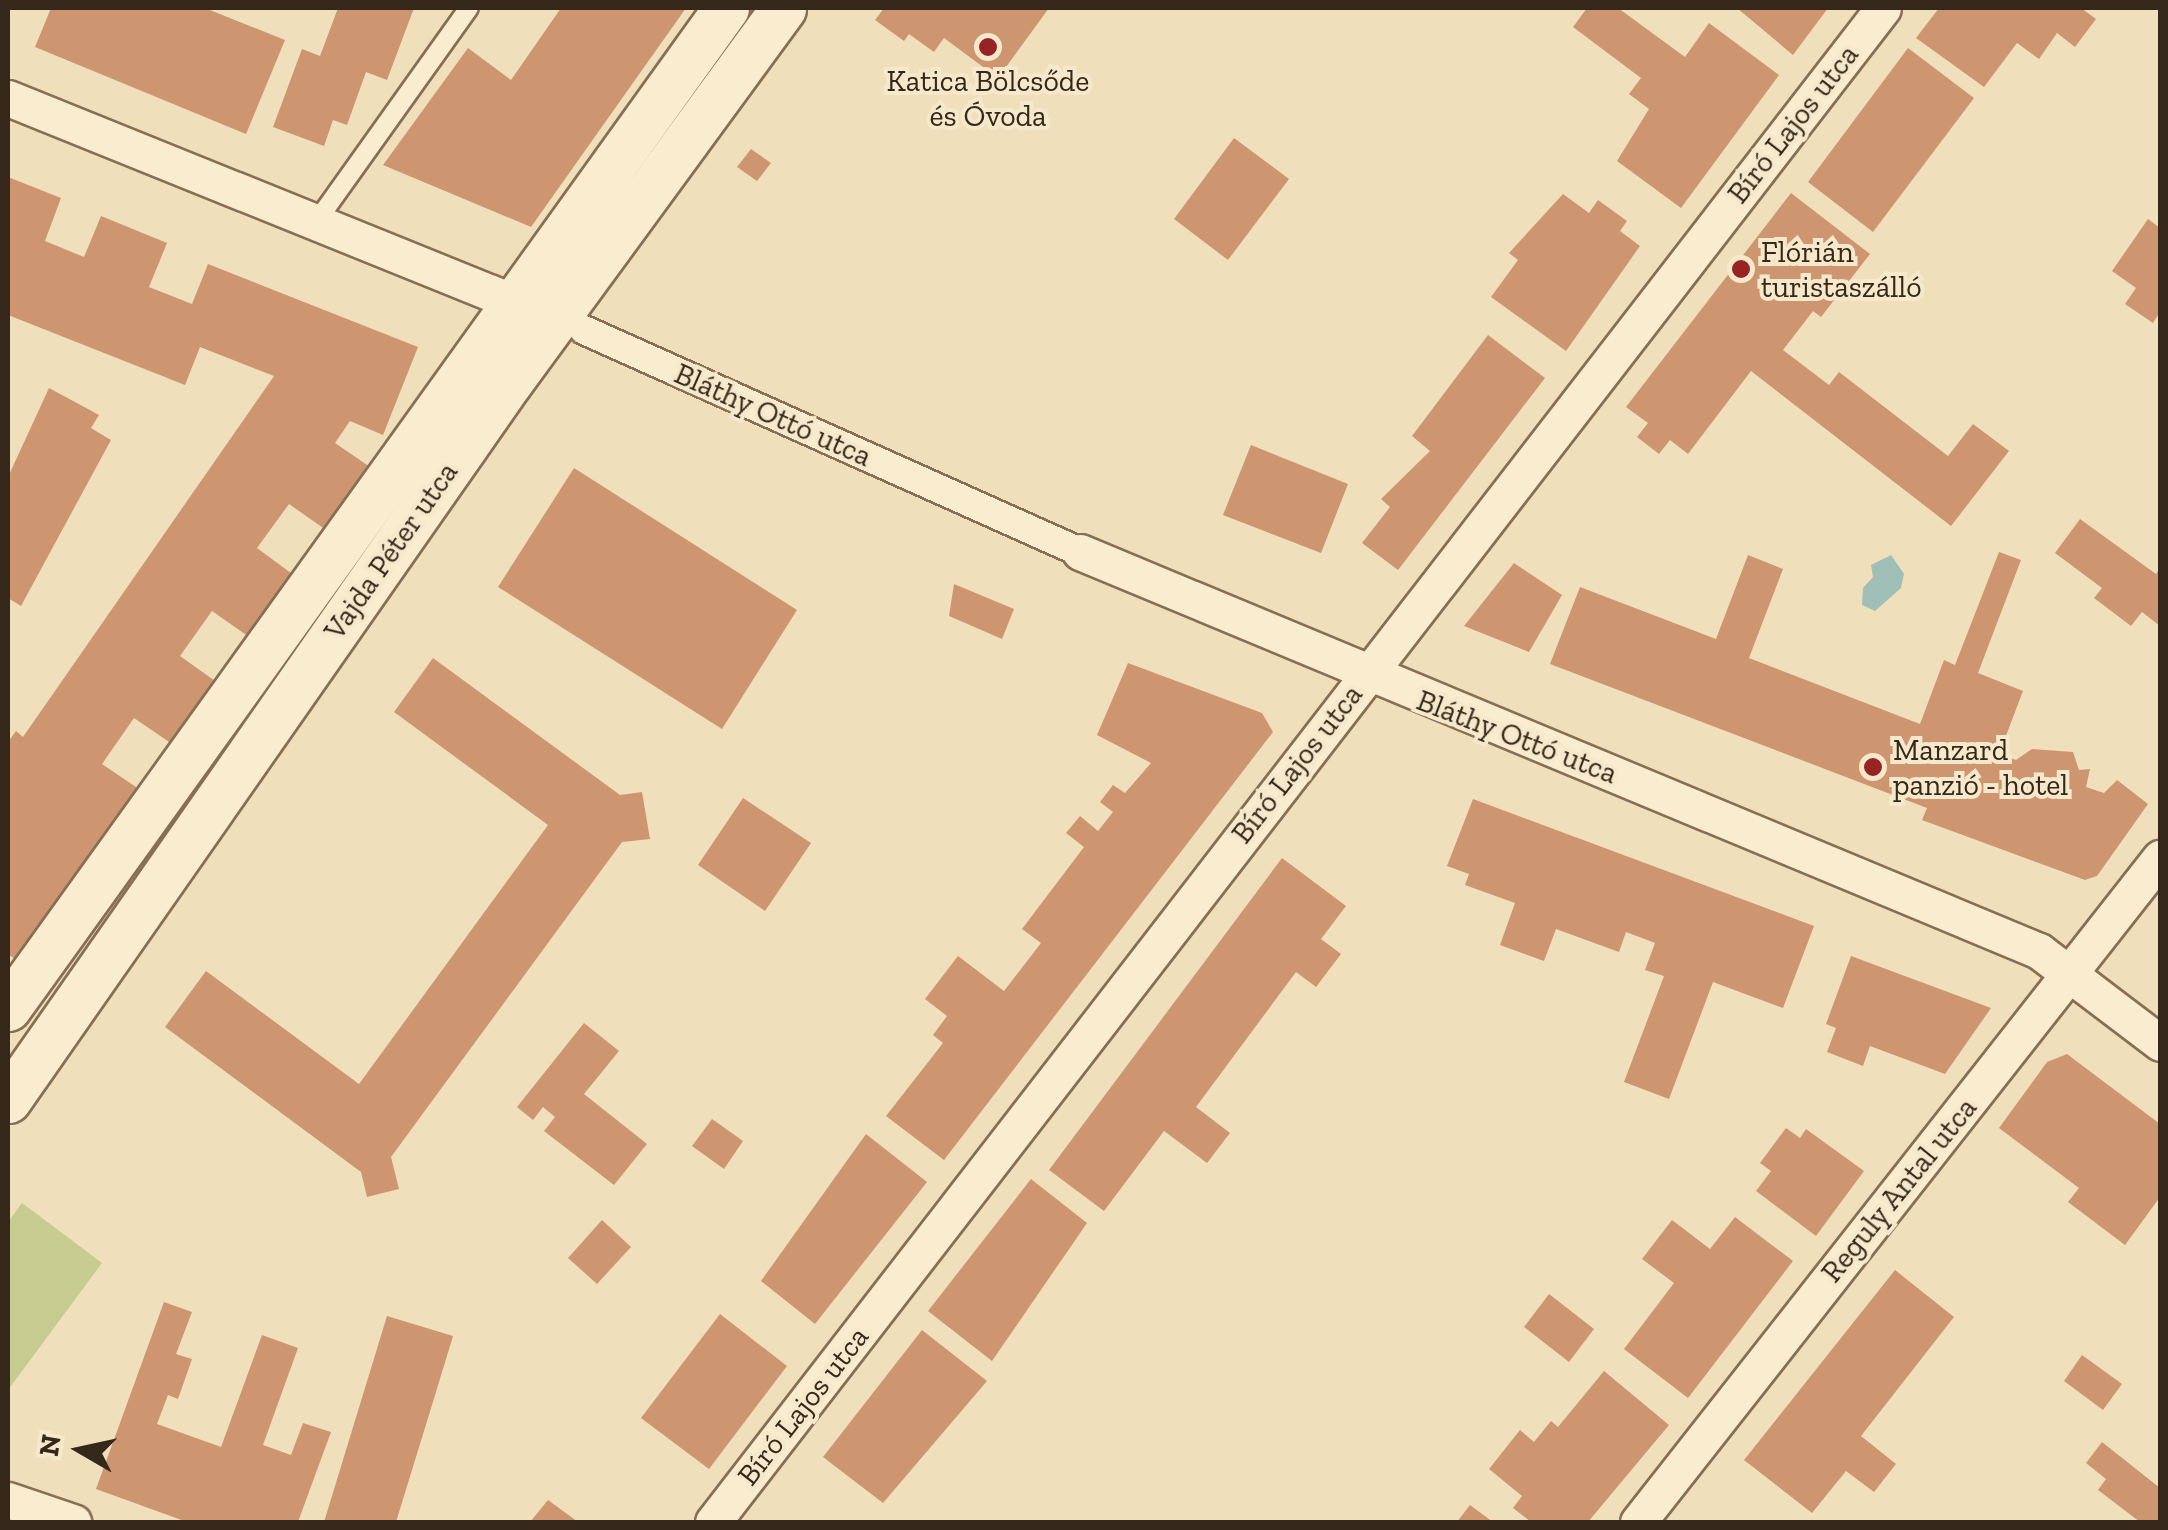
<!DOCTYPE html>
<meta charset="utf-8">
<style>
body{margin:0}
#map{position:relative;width:2168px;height:1530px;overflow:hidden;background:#efdfbb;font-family:"Zilla Slab",serif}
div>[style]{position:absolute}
.green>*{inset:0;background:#c6cc8f}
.water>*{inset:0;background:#a0bfb6}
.building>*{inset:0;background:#ce9670}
.roads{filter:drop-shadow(2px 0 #866f55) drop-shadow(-2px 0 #866f55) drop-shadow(0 2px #866f55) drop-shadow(0 -2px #866f55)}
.service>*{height:18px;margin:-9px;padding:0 9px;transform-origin:9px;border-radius:9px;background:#faecce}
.pedestrian>*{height:28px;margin:-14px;padding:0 14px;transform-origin:14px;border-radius:14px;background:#faecce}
.minor>*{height:35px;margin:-17.5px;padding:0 17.5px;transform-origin:17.5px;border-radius:17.5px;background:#faecce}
.tertiary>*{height:45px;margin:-22.5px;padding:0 22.5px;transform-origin:22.5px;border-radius:22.5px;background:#faecce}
.dots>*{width:28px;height:28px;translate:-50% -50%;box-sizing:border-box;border:5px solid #f6e9cb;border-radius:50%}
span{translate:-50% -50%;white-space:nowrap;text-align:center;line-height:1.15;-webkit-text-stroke:8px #f6e9cb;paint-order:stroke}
.poi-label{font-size:30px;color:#35271a}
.left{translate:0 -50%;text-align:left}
.street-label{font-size:30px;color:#35271a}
.frame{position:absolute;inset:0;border:10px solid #35271a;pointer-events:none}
.north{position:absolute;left:30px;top:1400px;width:100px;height:100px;-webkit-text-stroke:8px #f6e9cb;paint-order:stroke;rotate:279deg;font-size:28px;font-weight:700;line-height:40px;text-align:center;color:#35271a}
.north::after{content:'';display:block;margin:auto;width:35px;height:45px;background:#35271a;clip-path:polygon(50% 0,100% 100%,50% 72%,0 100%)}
</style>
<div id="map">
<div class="green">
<div style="clip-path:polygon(22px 1203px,102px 1263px,8px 1390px,8px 1222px)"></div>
</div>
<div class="water">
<div style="clip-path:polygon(1891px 555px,1904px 574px,1901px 588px,1875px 611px,1862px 605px,1863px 588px,1873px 577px,1871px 565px)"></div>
</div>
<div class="building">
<div style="clip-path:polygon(51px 8px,205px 8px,285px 40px,246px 134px,35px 47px)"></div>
<div style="clip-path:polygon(338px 8px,414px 8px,387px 80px,366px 72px,347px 125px,333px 120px,324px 146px,273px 127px,302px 49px,320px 56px)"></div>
<div style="clip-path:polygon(561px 8px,686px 8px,531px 227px,383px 165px,468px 48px,511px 80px)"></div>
<div style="clip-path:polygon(884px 8px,1049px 8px,998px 78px,944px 38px,934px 52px,909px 34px,904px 41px,875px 20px)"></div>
<div style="clip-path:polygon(1587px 8px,1618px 8px,1685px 57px,1709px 23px,1779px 75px,1681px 208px,1617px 161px,1649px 109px,1629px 94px,1641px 78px,1573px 27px)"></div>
<div style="clip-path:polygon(1737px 8px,1828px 8px,1793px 55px)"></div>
<div style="clip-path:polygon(1939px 8px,2081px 8px,2096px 19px,2075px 47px,2057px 33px,2039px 59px,2017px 43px,1984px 87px,1916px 38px)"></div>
<div style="clip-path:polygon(1908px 48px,1974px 98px,1873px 232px,1808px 182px)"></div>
<div style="clip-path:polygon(1234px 138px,1289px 179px,1228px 260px,1174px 219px)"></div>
<div style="clip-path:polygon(751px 149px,771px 163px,757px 181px,737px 167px)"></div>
<div style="clip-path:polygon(8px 177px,61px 198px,45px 241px,84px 257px,101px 216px,167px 243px,149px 287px,192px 304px,208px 264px,418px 347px,383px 435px,350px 421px,335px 443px,373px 469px,329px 532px,289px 504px,257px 548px,295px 576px,252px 639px,212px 611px,180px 656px,218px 683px,175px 746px,134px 718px,102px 764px,139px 789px,19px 962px,8px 954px,8px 742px,16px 731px,23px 737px,274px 376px,200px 347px,185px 385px,8px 315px)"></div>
<div style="clip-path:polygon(1791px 193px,1870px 254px,1821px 317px,1813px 311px,1783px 350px,1829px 385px,1839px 372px,1948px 456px,1973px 424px,2009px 451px,1951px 526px,1751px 371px,1688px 454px,1670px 440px,1659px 454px,1637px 437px,1648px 423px,1626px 407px)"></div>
<div style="clip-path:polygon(1563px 194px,1589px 213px,1598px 200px,1627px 221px,1620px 231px,1640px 246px,1566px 351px,1491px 297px,1518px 260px,1509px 253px)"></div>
<div style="clip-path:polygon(2148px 219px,2160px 228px,2160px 312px,2153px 323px,2125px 304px,2136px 288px,2112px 271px)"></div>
<div style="clip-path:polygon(1488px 335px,1545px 378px,1398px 570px,1362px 543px,1390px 507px,1381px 499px,1430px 451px,1412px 436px)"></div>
<div style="clip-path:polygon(49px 388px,99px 415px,91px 428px,111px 440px,21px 606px,8px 598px,8px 477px)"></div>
<div style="clip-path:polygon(1251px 445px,1348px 484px,1321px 553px,1223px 515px)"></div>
<div style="clip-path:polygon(574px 468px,797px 610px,722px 729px,498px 587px)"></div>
<div style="clip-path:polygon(2080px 519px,2156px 574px,2160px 568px,2160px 626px,2142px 612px,2131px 626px,2094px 598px,2102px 588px,2055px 553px)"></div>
<div style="clip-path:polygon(1999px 552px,2021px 560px,1978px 673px,2023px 691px,1999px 754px,2016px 760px,2032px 749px,2073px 752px,2079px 770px,2090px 769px,2086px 787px,2104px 793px,2117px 780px,2148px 804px,2097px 876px,2085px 880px,1922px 820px,1927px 808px,1550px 664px,1580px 587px,1716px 639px,1748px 555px,1783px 569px,1749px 658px,1920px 724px,1944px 660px,1955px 665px)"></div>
<div style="clip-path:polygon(1514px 563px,1562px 595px,1529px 652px,1464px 626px)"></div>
<div style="clip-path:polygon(954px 584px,1014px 609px,1002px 639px,949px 616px)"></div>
<div style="clip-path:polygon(433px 658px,620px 795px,642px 792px,650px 839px,622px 842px,391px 1157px,399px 1189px,367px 1197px,361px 1172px,165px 1027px,206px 971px,359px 1084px,548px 825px,394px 712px)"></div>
<div style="clip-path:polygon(1128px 663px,1262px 713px,1273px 732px,944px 1160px,886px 1116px,943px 1043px,933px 1035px,947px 1016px,925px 999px,958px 956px,1004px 991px,1041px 943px,1022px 929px,1084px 847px,1066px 833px,1080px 816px,1098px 831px,1113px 812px,1100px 802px,1113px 785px,1125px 793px,1151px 763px,1097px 735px)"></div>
<div style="clip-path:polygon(743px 798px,811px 843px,765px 911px,698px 865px)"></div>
<div style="clip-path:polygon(1473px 799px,1814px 926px,1783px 1008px,1713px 982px,1669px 1099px,1624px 1082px,1664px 976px,1645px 970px,1655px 943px,1626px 932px,1619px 952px,1556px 929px,1544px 961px,1500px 945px,1515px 903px,1465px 885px,1469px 874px,1447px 866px)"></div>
<div style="clip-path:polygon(1282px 858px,1346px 906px,1321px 939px,1341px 954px,1316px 987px,1296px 972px,1196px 1107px,1230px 1133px,1207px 1163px,1164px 1131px,1104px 1211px,1049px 1170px)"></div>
<div style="clip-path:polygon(1851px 956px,1991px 1008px,1945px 1074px,1870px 1046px,1863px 1066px,1827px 1052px,1836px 1028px,1826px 1024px)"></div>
<div style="clip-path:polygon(584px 1023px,619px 1051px,584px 1094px,647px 1144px,614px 1185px,544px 1131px,555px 1117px,543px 1107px,533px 1120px,517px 1107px)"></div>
<div style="clip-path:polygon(2067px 1054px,2160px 1124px,2160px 1197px,2125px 1245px,2068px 1202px,2079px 1188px,1999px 1128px,2047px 1062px)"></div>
<div style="clip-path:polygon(712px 1119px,743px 1141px,724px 1169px,692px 1146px)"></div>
<div style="clip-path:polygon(1786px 1128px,1800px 1138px,1806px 1129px,1864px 1171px,1816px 1236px,1756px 1191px,1771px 1171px,1760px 1163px)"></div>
<div style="clip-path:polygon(866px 1134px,927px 1182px,815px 1324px,761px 1281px)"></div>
<div style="clip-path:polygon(1031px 1179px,1087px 1223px,992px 1361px,928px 1311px)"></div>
<div style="clip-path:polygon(1735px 1217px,1793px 1261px,1688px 1398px,1624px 1349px,1674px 1283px,1642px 1259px,1672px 1220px,1710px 1249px)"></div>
<div style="clip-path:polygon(602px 1220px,631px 1247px,597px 1284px,568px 1258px)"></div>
<div style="clip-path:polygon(1895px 1270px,1954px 1317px,1861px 1436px,1896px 1464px,1874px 1492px,1846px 1471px,1812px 1513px,1744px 1460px)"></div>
<div style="clip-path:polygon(1549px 1294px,1594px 1329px,1569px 1362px,1524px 1327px)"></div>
<div style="clip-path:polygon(164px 1302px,192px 1312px,176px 1354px,192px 1359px,178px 1399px,168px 1395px,157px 1424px,221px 1447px,262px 1335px,298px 1348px,263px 1445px,291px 1455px,303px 1423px,331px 1432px,298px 1522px,187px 1522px,96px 1489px)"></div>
<div style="clip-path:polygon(720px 1314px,787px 1366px,709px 1469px,641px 1418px)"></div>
<div style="clip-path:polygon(387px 1316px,453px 1336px,432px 1405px,396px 1522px,324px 1522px)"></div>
<div style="clip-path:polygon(922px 1330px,987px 1381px,883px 1503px,823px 1457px)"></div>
<div style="clip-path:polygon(2082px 1355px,2122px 1384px,2103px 1410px,2064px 1381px)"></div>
<div style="clip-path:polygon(1604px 1371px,1669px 1425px,1588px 1522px,1531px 1522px,1513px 1508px,1522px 1496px,1489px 1469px,1520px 1430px,1534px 1442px,1551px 1421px,1558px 1427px)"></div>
<div style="clip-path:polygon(2102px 1442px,2160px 1488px,2160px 1522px,2140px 1522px,2098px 1490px,2106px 1479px,2086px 1463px)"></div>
<div style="clip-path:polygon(548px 1500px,578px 1522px,530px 1522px)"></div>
<div style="clip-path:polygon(1470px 1505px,1493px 1522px,1457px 1522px)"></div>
</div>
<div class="roads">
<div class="service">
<div style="left:319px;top:218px;width:258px;rotate:-54.5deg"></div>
</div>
<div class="pedestrian">
<div style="left:584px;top:330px;width:543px;rotate:24.11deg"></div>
</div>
<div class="minor">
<div style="left:8px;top:98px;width:569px;rotate:21.97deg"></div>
<div style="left:1080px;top:552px;width:1039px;rotate:22.59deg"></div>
<div style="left:2039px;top:951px;width:152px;rotate:37.2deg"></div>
<div style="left:8px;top:1500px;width:69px;rotate:18.7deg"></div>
<div style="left:713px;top:1522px;width:1913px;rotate:-52.3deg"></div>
<div style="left:1638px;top:1522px;width:845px;rotate:-51.83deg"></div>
</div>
<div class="tertiary">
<div style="left:8px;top:1008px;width:1231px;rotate:-54.32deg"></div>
<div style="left:8px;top:1100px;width:875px;rotate:-55.06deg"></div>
<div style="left:509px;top:383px;width:464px;rotate:-53.8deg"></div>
</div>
</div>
<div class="dots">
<div style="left:988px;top:47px;background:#972325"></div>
<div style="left:1741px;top:269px;background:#972325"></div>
<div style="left:1873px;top:767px;background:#972325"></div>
</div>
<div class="poi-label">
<span style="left:988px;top:98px">Katica Bölcsőde<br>és Óvoda</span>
<span class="left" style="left:1761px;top:269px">Flórián<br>turistaszálló</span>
<span class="left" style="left:1893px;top:767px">Manzard<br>panzió - hotel</span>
</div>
<div class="street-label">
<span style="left:1793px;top:124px;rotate:-52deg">Bíró Lajos utca</span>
<span style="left:773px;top:415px;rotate:24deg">Bláthy Ottó utca</span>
<span style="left:391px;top:551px;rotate:-55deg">Vajda Péter utca</span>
<span style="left:1517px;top:737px;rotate:21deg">Bláthy Ottó utca</span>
<span style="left:1297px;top:764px;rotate:-52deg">Bíró Lajos utca</span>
<span style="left:1899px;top:1190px;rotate:-51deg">Reguly Antal utca</span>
<span style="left:803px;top:1406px;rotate:-52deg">Bíró Lajos utca</span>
</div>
<div class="frame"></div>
<div class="north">N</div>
</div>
